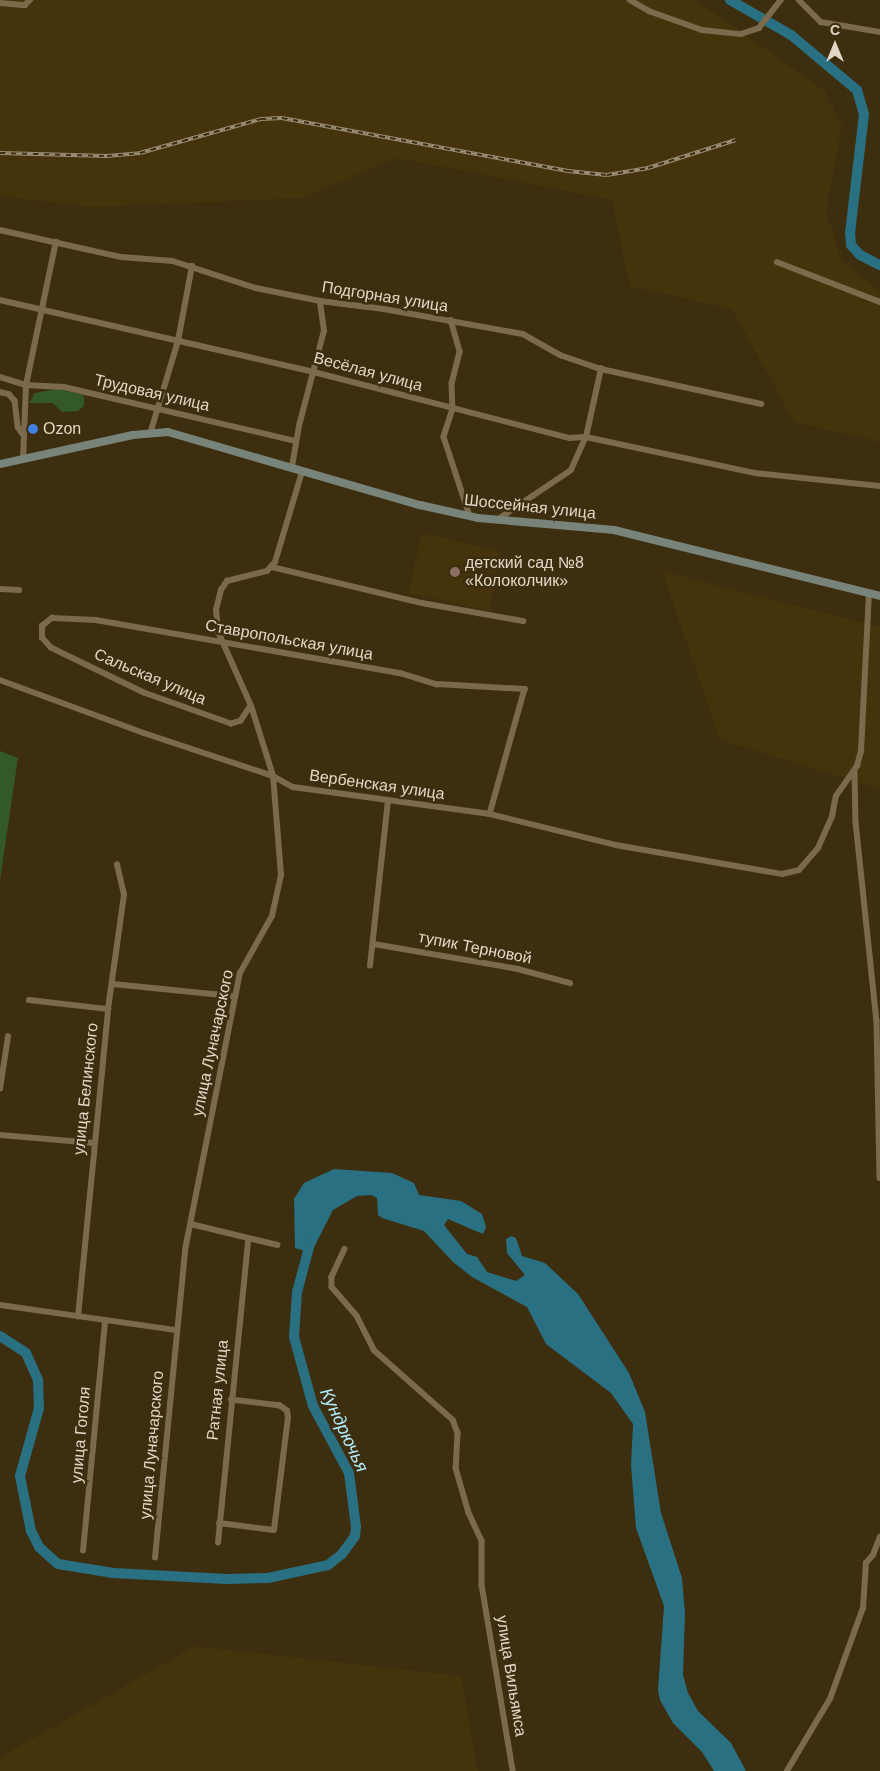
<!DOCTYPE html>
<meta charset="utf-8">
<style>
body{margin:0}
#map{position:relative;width:880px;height:1771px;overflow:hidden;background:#3d2e10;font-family:Helvetica,sans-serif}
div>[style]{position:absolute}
.built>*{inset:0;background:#45330c}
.green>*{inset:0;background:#335927}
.water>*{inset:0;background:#297082}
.river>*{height:10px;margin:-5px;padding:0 5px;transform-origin:5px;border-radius:5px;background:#297082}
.minor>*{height:5.5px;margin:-2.75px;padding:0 2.75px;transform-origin:2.75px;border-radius:2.75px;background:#7b6a4c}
.secondary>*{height:8px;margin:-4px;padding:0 4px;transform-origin:4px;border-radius:4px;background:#788479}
.rail>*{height:4px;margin-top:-2px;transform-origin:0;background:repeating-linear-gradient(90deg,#3d2e10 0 5.5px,#9c907a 0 11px);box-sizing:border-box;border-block:1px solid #9c907a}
.dots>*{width:14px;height:14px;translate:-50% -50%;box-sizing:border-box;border:2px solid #3d2e10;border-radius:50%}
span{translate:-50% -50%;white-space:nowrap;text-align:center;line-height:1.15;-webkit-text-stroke:5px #3d2e10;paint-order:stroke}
.street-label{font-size:16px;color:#e0d7c6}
.poi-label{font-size:16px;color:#e0d7c6}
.left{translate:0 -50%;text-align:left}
.water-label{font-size:18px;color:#b1ebfb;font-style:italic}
.north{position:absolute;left:810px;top:20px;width:50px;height:50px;-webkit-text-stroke:4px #3d2e10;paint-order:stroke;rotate:0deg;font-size:14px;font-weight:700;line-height:20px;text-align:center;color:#e0d7c6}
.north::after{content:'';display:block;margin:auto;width:18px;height:22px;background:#e0d7c6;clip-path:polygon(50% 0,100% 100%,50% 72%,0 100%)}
</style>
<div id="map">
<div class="built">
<div style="clip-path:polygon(0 0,696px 0,825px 91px,842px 126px,826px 211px,842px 261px,880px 291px,880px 442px,794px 422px,732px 309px,630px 286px,612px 200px,397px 158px,302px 198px,94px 207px,0 196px)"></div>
<div style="clip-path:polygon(422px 533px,500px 551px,490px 611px,408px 593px)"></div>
<div style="clip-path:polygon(662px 571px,880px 627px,880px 789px,720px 740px)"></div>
<div style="clip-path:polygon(195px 1646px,461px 1676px,478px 1771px,0 1771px,0 1757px)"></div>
</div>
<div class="green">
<div style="clip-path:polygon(57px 389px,81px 394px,84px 397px,84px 406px,78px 411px,62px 412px,53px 403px,29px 403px,35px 393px)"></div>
<div style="clip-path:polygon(0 751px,18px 758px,0 880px)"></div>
</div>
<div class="water">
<div style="clip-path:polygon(334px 1169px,392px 1173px,414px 1183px,419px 1195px,461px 1201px,482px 1214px,486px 1227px,483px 1234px,448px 1219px,444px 1225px,467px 1254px,477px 1257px,487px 1272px,516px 1281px,525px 1275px,507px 1253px,506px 1239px,511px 1236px,516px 1238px,522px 1256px,545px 1263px,578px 1294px,629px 1373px,645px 1412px,661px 1513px,682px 1578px,685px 1613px,683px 1675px,688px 1693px,698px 1711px,731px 1743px,746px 1771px,714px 1771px,702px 1752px,673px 1723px,660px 1700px,658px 1690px,664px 1606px,636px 1528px,631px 1465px,633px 1424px,611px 1393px,546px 1344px,527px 1307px,472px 1277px,453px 1262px,424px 1231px,382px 1218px,378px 1215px,377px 1198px,371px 1195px,357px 1196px,333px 1210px,311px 1253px,295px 1248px,294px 1199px,304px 1183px)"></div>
</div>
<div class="river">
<div style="left:730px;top:0;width:70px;rotate:29.8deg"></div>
<div style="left:791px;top:35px;width:86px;rotate:39.8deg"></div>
<div style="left:857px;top:90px;width:25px;rotate:74deg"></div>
<div style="left:864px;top:114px;width:120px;rotate:96.7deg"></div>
<div style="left:850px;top:233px;width:12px;rotate:85deg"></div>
<div style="left:851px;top:245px;width:13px;rotate:48deg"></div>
<div style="left:860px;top:255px;width:22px;rotate:27deg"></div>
<div style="left:0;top:1336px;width:31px;rotate:33deg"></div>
<div style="left:26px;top:1353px;width:30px;rotate:66deg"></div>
<div style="left:38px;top:1380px;width:28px;rotate:88deg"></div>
<div style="left:39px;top:1408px;width:71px;rotate:105.6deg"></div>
<div style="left:20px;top:1476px;width:56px;rotate:78.7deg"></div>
<div style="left:31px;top:1531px;width:18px;rotate:63deg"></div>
<div style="left:39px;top:1547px;width:25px;rotate:42deg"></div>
<div style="left:58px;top:1564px;width:56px;rotate:9.3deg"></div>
<div style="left:113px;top:1573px;width:114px;rotate:3deg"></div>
<div style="left:227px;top:1579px;width:41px;rotate:-1.4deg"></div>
<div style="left:268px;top:1578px;width:61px;rotate:-12.2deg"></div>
<div style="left:328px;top:1565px;width:18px;rotate:-38deg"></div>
<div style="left:342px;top:1554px;width:22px;rotate:-54deg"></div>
<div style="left:355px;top:1536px;width:9px;rotate:-84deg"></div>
<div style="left:356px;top:1527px;width:54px;rotate:-97.4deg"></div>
<div style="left:349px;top:1473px;width:76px;rotate:-118.2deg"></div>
<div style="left:313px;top:1406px;width:72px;rotate:-105.4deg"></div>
<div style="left:294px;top:1337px;width:45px;rotate:-86.2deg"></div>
<div style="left:297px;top:1292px;width:54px;rotate:-74.9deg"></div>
</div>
<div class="minor">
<div style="left:630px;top:0;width:22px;rotate:30deg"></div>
<div style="left:649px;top:11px;width:56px;rotate:19.7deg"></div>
<div style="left:702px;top:30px;width:39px;rotate:6deg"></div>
<div style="left:741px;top:34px;width:19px;rotate:-18deg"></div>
<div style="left:759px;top:28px;width:36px;rotate:-52deg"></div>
<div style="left:799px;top:0;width:31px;rotate:45deg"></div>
<div style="left:821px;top:22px;width:60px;rotate:9.6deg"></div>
<div style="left:0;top:3px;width:25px;rotate:5deg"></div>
<div style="left:25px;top:5px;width:7px;rotate:-45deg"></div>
<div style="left:0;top:230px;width:124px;rotate:12.6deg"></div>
<div style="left:121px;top:257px;width:52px;rotate:4.4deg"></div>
<div style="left:173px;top:261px;width:87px;rotate:18deg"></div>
<div style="left:256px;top:288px;width:65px;rotate:11.5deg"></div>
<div style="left:320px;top:301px;width:64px;rotate:7.1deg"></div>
<div style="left:384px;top:309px;width:141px;rotate:10.2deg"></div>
<div style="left:523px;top:334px;width:43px;rotate:29.6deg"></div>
<div style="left:560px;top:355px;width:43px;rotate:18.9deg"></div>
<div style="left:601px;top:369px;width:164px;rotate:12.3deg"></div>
<div style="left:777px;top:262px;width:110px;rotate:21.2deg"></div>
<div style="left:0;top:300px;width:322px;rotate:12.9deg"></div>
<div style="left:314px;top:372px;width:264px;rotate:14.5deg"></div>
<div style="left:570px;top:438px;width:16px;rotate:-4deg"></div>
<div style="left:586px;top:437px;width:173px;rotate:12deg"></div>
<div style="left:755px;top:473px;width:126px;rotate:5.9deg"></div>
<div style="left:451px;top:320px;width:33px;rotate:74deg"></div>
<div style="left:460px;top:352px;width:32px;rotate:104deg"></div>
<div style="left:452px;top:383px;width:26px;rotate:88deg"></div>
<div style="left:453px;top:409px;width:29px;rotate:108deg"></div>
<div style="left:444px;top:437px;width:83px;rotate:71.8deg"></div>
<div style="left:0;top:377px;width:27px;rotate:17deg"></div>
<div style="left:26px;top:385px;width:38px;rotate:3deg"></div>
<div style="left:64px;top:387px;width:238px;rotate:13.1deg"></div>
<div style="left:0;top:392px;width:9px;rotate:13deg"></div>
<div style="left:9px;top:394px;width:9px;rotate:49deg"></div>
<div style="left:15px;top:401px;width:26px;rotate:83deg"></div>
<div style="left:18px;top:427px;width:7px;rotate:56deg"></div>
<div style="left:150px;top:434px;width:97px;rotate:-73.2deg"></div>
<div style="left:178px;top:341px;width:76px;rotate:-79.4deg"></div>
<div style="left:23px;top:460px;width:75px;rotate:-87.7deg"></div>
<div style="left:26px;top:385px;width:146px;rotate:-78.2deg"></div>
<div style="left:292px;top:467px;width:42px;rotate:-80.3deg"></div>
<div style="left:299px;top:426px;width:98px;rotate:-75.3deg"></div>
<div style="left:324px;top:331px;width:30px;rotate:-98deg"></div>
<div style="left:497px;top:520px;width:89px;rotate:-34deg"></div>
<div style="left:571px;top:470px;width:36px;rotate:-66deg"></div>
<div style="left:586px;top:437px;width:70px;rotate:-77.6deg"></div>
<div style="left:272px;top:567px;width:154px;rotate:13.5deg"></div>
<div style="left:422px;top:603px;width:103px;rotate:10.1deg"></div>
<div style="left:0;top:589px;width:19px;rotate:3deg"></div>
<div style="left:0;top:680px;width:153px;rotate:20.2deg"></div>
<div style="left:144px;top:733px;width:136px;rotate:18.4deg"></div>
<div style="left:273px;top:776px;width:23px;rotate:29deg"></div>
<div style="left:293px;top:787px;width:199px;rotate:7.8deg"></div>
<div style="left:490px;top:814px;width:130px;rotate:13.8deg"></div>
<div style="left:616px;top:845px;width:169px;rotate:9.9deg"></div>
<div style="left:782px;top:874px;width:17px;rotate:-13deg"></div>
<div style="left:799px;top:870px;width:29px;rotate:-49deg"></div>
<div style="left:818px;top:848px;width:35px;rotate:-66deg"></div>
<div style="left:832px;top:816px;width:20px;rotate:-79deg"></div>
<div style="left:836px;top:796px;width:37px;rotate:-55deg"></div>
<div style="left:857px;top:766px;width:16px;rotate:-75deg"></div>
<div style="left:861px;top:751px;width:158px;rotate:-87.1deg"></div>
<div style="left:251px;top:706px;width:18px;rotate:124deg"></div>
<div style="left:241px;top:721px;width:10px;rotate:163deg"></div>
<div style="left:231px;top:724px;width:92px;rotate:-160.4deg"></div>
<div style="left:144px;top:693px;width:103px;rotate:-154.2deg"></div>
<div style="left:51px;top:648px;width:13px;rotate:-132deg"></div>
<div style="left:42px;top:638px;width:12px;rotate:-90deg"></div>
<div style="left:42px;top:626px;width:13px;rotate:-39deg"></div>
<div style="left:52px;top:618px;width:44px;rotate:2.6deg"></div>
<div style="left:96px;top:620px;width:309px;rotate:9.9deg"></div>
<div style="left:400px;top:673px;width:39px;rotate:17deg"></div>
<div style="left:437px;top:684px;width:88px;rotate:3.3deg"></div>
<div style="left:525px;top:689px;width:130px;rotate:105.6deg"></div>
<div style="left:855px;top:772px;width:50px;rotate:88.9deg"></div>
<div style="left:856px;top:822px;width:200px;rotate:84deg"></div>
<div style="left:877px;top:1021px;width:157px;rotate:88.9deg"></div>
<div style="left:374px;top:944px;width:146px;rotate:9.8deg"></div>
<div style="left:518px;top:969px;width:54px;rotate:15.1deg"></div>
<div style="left:370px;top:966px;width:166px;rotate:-83.8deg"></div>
<div style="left:113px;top:984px;width:122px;rotate:5.7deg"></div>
<div style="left:29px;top:1000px;width:80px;rotate:6.5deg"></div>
<div style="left:0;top:1089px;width:53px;rotate:-81.3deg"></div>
<div style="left:0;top:1135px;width:94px;rotate:4.9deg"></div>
<div style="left:191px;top:1224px;width:89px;rotate:13.6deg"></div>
<div style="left:345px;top:1249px;width:31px;rotate:115deg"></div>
<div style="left:332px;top:1277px;width:10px;rotate:90deg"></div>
<div style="left:332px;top:1287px;width:38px;rotate:49deg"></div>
<div style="left:357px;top:1316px;width:38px;rotate:63deg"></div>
<div style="left:374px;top:1350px;width:106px;rotate:41.5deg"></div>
<div style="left:453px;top:1420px;width:14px;rotate:69deg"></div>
<div style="left:458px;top:1433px;width:35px;rotate:93deg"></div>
<div style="left:456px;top:1468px;width:47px;rotate:73.9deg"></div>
<div style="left:469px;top:1513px;width:31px;rotate:65deg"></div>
<div style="left:482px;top:1541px;width:44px;rotate:90deg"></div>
<div style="left:482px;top:1585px;width:189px;rotate:80.5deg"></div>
<div style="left:0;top:1305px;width:178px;rotate:8.1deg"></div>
<div style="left:78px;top:1317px;width:309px;rotate:-84.4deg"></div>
<div style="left:108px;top:1009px;width:115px;rotate:-82deg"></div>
<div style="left:124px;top:895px;width:31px;rotate:-103deg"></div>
<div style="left:219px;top:1523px;width:55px;rotate:7.3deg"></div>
<div style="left:274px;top:1530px;width:113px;rotate:-82.9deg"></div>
<div style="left:288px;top:1418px;width:7px;rotate:-98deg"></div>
<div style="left:287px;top:1411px;width:9px;rotate:-144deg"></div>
<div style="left:280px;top:1406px;width:49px;rotate:-173deg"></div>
<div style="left:218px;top:1543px;width:304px;rotate:-84.3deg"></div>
<div style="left:83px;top:1551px;width:230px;rotate:-84.5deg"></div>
<div style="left:155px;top:1558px;width:309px;rotate:-84.4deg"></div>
<div style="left:185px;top:1250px;width:282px;rotate:-78.8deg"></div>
<div style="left:240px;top:973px;width:65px;rotate:-60.7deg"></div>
<div style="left:272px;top:916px;width:42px;rotate:-77.6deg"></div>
<div style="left:281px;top:875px;width:99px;rotate:-94.6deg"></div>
<div style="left:273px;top:776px;width:73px;rotate:-107.4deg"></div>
<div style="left:251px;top:706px;width:81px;rotate:-114deg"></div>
<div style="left:218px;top:632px;width:22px;rotate:-95deg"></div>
<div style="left:216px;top:610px;width:21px;rotate:-76deg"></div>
<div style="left:221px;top:590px;width:11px;rotate:-56deg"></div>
<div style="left:227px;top:581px;width:41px;rotate:-14deg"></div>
<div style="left:267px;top:571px;width:12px;rotate:-48deg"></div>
<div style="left:275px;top:562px;width:94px;rotate:-73.3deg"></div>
<div style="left:787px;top:1771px;width:84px;rotate:-59.2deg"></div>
<div style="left:830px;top:1699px;width:97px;rotate:-70.1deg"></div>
<div style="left:863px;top:1608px;width:45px;rotate:-86.2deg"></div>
<div style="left:866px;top:1563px;width:11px;rotate:-49deg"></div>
<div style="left:873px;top:1555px;width:19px;rotate:-69deg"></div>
</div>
<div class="secondary">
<div style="left:0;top:464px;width:136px;rotate:-12.3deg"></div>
<div style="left:133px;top:435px;width:35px;rotate:-5deg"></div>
<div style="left:168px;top:432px;width:262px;rotate:16.2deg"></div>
<div style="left:420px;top:505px;width:59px;rotate:12.6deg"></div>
<div style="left:478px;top:518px;width:137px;rotate:5deg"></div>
<div style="left:614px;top:530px;width:274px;rotate:13.9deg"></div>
</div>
<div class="rail">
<div style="left:0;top:153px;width:107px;rotate:1.6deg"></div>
<div style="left:107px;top:156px;width:33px;rotate:-5deg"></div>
<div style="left:140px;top:153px;width:126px;rotate:-15.7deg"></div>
<div style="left:261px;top:119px;width:21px;rotate:-3deg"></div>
<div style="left:282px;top:118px;width:291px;rotate:10.5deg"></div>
<div style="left:568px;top:171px;width:39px;rotate:6deg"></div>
<div style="left:607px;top:175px;width:42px;rotate:-9.7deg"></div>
<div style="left:648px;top:168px;width:92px;rotate:-17.7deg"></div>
</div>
<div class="dots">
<div style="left:33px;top:429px;background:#3f7fe0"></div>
<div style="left:455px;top:572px;background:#8d6e63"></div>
</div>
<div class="street-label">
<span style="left:385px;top:297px;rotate:9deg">Подгорная улица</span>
<span style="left:368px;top:372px;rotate:15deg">Весёлая улица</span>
<span style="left:152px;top:393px;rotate:13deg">Трудовая улица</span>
<span style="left:530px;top:507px;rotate:6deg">Шоссейная улица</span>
<span style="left:289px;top:640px;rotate:10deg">Ставропольская улица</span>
<span style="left:150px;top:677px;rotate:23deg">Сальская улица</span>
<span style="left:377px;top:785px;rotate:8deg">Вербенская улица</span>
<span style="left:475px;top:948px;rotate:11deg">тупик Терновой</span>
<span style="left:213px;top:1043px;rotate:-78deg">улица Луначарского</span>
<span style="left:86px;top:1089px;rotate:-84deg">улица Белинского</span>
<span style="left:218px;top:1390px;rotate:-84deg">Ратная улица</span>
<span style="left:81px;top:1435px;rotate:-85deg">улица Гоголя</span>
<span style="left:152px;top:1445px;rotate:-85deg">улица Луначарского</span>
<span style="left:511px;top:1676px;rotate:81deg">улица Вильямса</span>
</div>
<div class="poi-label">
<span class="left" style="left:43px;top:429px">Ozon</span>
<span class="left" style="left:465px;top:572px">детский сад №8<br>«Колоколчик»</span>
</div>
<div class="water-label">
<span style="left:344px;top:1430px;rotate:65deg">Кундрючья</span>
</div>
<div class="north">С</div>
</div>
